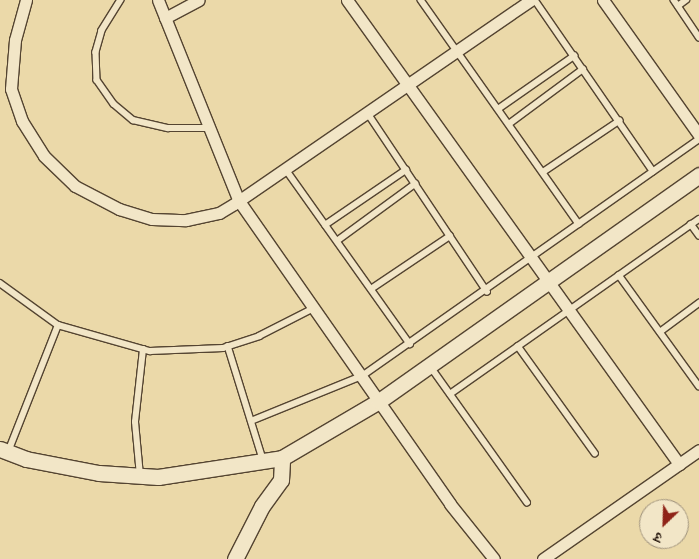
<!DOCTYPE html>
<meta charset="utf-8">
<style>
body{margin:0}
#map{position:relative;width:699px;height:559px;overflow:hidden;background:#ebd9a9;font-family:"IM FELL Great Primer","Noto Serif Devanagari",serif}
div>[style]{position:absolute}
.roads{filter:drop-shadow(1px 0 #544431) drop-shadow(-1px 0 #544431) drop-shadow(0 1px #544431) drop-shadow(0 -1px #544431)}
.service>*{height:5.5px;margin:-2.75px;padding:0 2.75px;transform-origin:2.75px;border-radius:2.75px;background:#f2e6c7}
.minor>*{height:11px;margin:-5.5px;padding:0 5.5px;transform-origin:5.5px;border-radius:5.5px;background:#f2e6c7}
.tertiary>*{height:15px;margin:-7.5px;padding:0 7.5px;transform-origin:7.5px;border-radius:7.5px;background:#f2e6c7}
span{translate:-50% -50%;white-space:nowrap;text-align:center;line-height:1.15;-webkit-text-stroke:4px #f2e6c7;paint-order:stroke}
.north{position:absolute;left:639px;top:499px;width:50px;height:50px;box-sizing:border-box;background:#f2e6c7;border:1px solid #9e917b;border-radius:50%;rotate:204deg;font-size:14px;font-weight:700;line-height:20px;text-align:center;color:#211209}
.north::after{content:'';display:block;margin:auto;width:18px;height:22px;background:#8f2418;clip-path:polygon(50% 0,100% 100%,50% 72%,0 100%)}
</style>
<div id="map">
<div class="roads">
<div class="service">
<div style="left:121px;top:0;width:36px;rotate:122deg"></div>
<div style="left:102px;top:31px;width:22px;rotate:106deg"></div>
<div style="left:96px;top:52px;width:28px;rotate:88deg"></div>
<div style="left:97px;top:80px;width:29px;rotate:55deg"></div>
<div style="left:114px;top:104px;width:25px;rotate:40deg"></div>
<div style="left:133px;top:120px;width:36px;rotate:13deg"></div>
<div style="left:168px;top:128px;width:41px"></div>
<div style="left:421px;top:0;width:274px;rotate:54.8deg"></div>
<div style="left:535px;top:0;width:208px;rotate:55.4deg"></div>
<div style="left:674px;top:0;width:45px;rotate:56deg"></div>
<div style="left:678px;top:6px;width:10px;rotate:-37deg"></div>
<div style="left:498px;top:109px;width:93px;rotate:-34.9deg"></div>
<div style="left:367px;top:112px;width:216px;rotate:56.2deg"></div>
<div style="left:509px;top:124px;width:92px;rotate:-36.6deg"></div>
<div style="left:285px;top:168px;width:216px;rotate:54.6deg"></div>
<div style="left:543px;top:172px;width:92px;rotate:-33.9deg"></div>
<div style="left:691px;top:224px;width:14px;rotate:54deg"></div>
<div style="left:325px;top:225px;width:98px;rotate:-34.2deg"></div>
<div style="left:337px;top:241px;width:97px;rotate:-36.2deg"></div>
<div style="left:619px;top:275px;width:137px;rotate:54.2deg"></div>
<div style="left:0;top:283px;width:72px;rotate:35.9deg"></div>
<div style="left:58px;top:325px;width:96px;rotate:15.8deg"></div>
<div style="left:150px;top:351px;width:73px;rotate:-2.4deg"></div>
<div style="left:223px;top:348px;width:38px;rotate:-18deg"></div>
<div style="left:259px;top:336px;width:62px;rotate:-27deg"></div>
<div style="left:371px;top:289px;width:95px;rotate:-33.9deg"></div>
<div style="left:660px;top:332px;width:49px;rotate:-36.6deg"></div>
<div style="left:228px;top:346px;width:118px;rotate:72.8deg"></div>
<div style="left:518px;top:346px;width:132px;rotate:54.3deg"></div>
<div style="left:431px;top:367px;width:166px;rotate:54.6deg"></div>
<div style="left:450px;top:394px;width:304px;rotate:-35.1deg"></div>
<div style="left:251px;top:421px;width:120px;rotate:-22.1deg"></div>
<div style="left:362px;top:376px;width:412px;rotate:-35.1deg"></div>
<div style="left:8px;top:452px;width:136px;rotate:-68.5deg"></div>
<div style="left:140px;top:476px;width:54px;rotate:-95.3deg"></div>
<div style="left:135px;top:422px;width:73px;rotate:-83.7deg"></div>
</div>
<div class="minor">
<div style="left:26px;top:0;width:41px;rotate:105.4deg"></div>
<div style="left:15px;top:40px;width:49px;rotate:94.7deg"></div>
<div style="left:11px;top:89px;width:34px;rotate:71deg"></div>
<div style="left:22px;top:121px;width:41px;rotate:57.8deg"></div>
<div style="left:44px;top:156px;width:43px;rotate:44.1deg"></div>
<div style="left:75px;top:186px;width:50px;rotate:27.6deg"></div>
<div style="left:119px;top:209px;width:34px;rotate:17deg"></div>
<div style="left:152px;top:219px;width:34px;rotate:2deg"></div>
<div style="left:186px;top:220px;width:34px;rotate:-12deg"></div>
<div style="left:219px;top:213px;width:17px;rotate:-31deg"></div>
<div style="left:234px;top:204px;width:360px;rotate:-34.5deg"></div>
<div style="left:158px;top:0;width:217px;rotate:68.1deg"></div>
<div style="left:239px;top:201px;width:369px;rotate:55.1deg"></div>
<div style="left:450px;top:504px;width:70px;rotate:51.3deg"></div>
<div style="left:347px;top:0;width:571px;rotate:54.42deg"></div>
<div style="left:603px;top:0;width:166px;rotate:54.6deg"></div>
<div style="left:165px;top:18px;width:38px;rotate:-28deg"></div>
<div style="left:543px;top:559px;width:190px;rotate:-34.9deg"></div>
</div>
<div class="tertiary">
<div style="left:0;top:449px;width:28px;rotate:21deg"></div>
<div style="left:26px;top:459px;width:74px;rotate:10.9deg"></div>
<div style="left:99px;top:473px;width:59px;rotate:3.9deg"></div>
<div style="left:158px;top:477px;width:125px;rotate:-8.7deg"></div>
<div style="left:282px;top:458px;width:113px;rotate:-30.4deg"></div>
<div style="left:379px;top:401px;width:392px;rotate:-35.2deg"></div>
<div style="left:235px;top:559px;width:59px;rotate:-63deg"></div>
<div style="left:262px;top:506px;width:32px;rotate:-54deg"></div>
<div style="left:281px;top:480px;width:22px;rotate:-87deg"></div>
</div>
</div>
<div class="north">उ</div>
</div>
